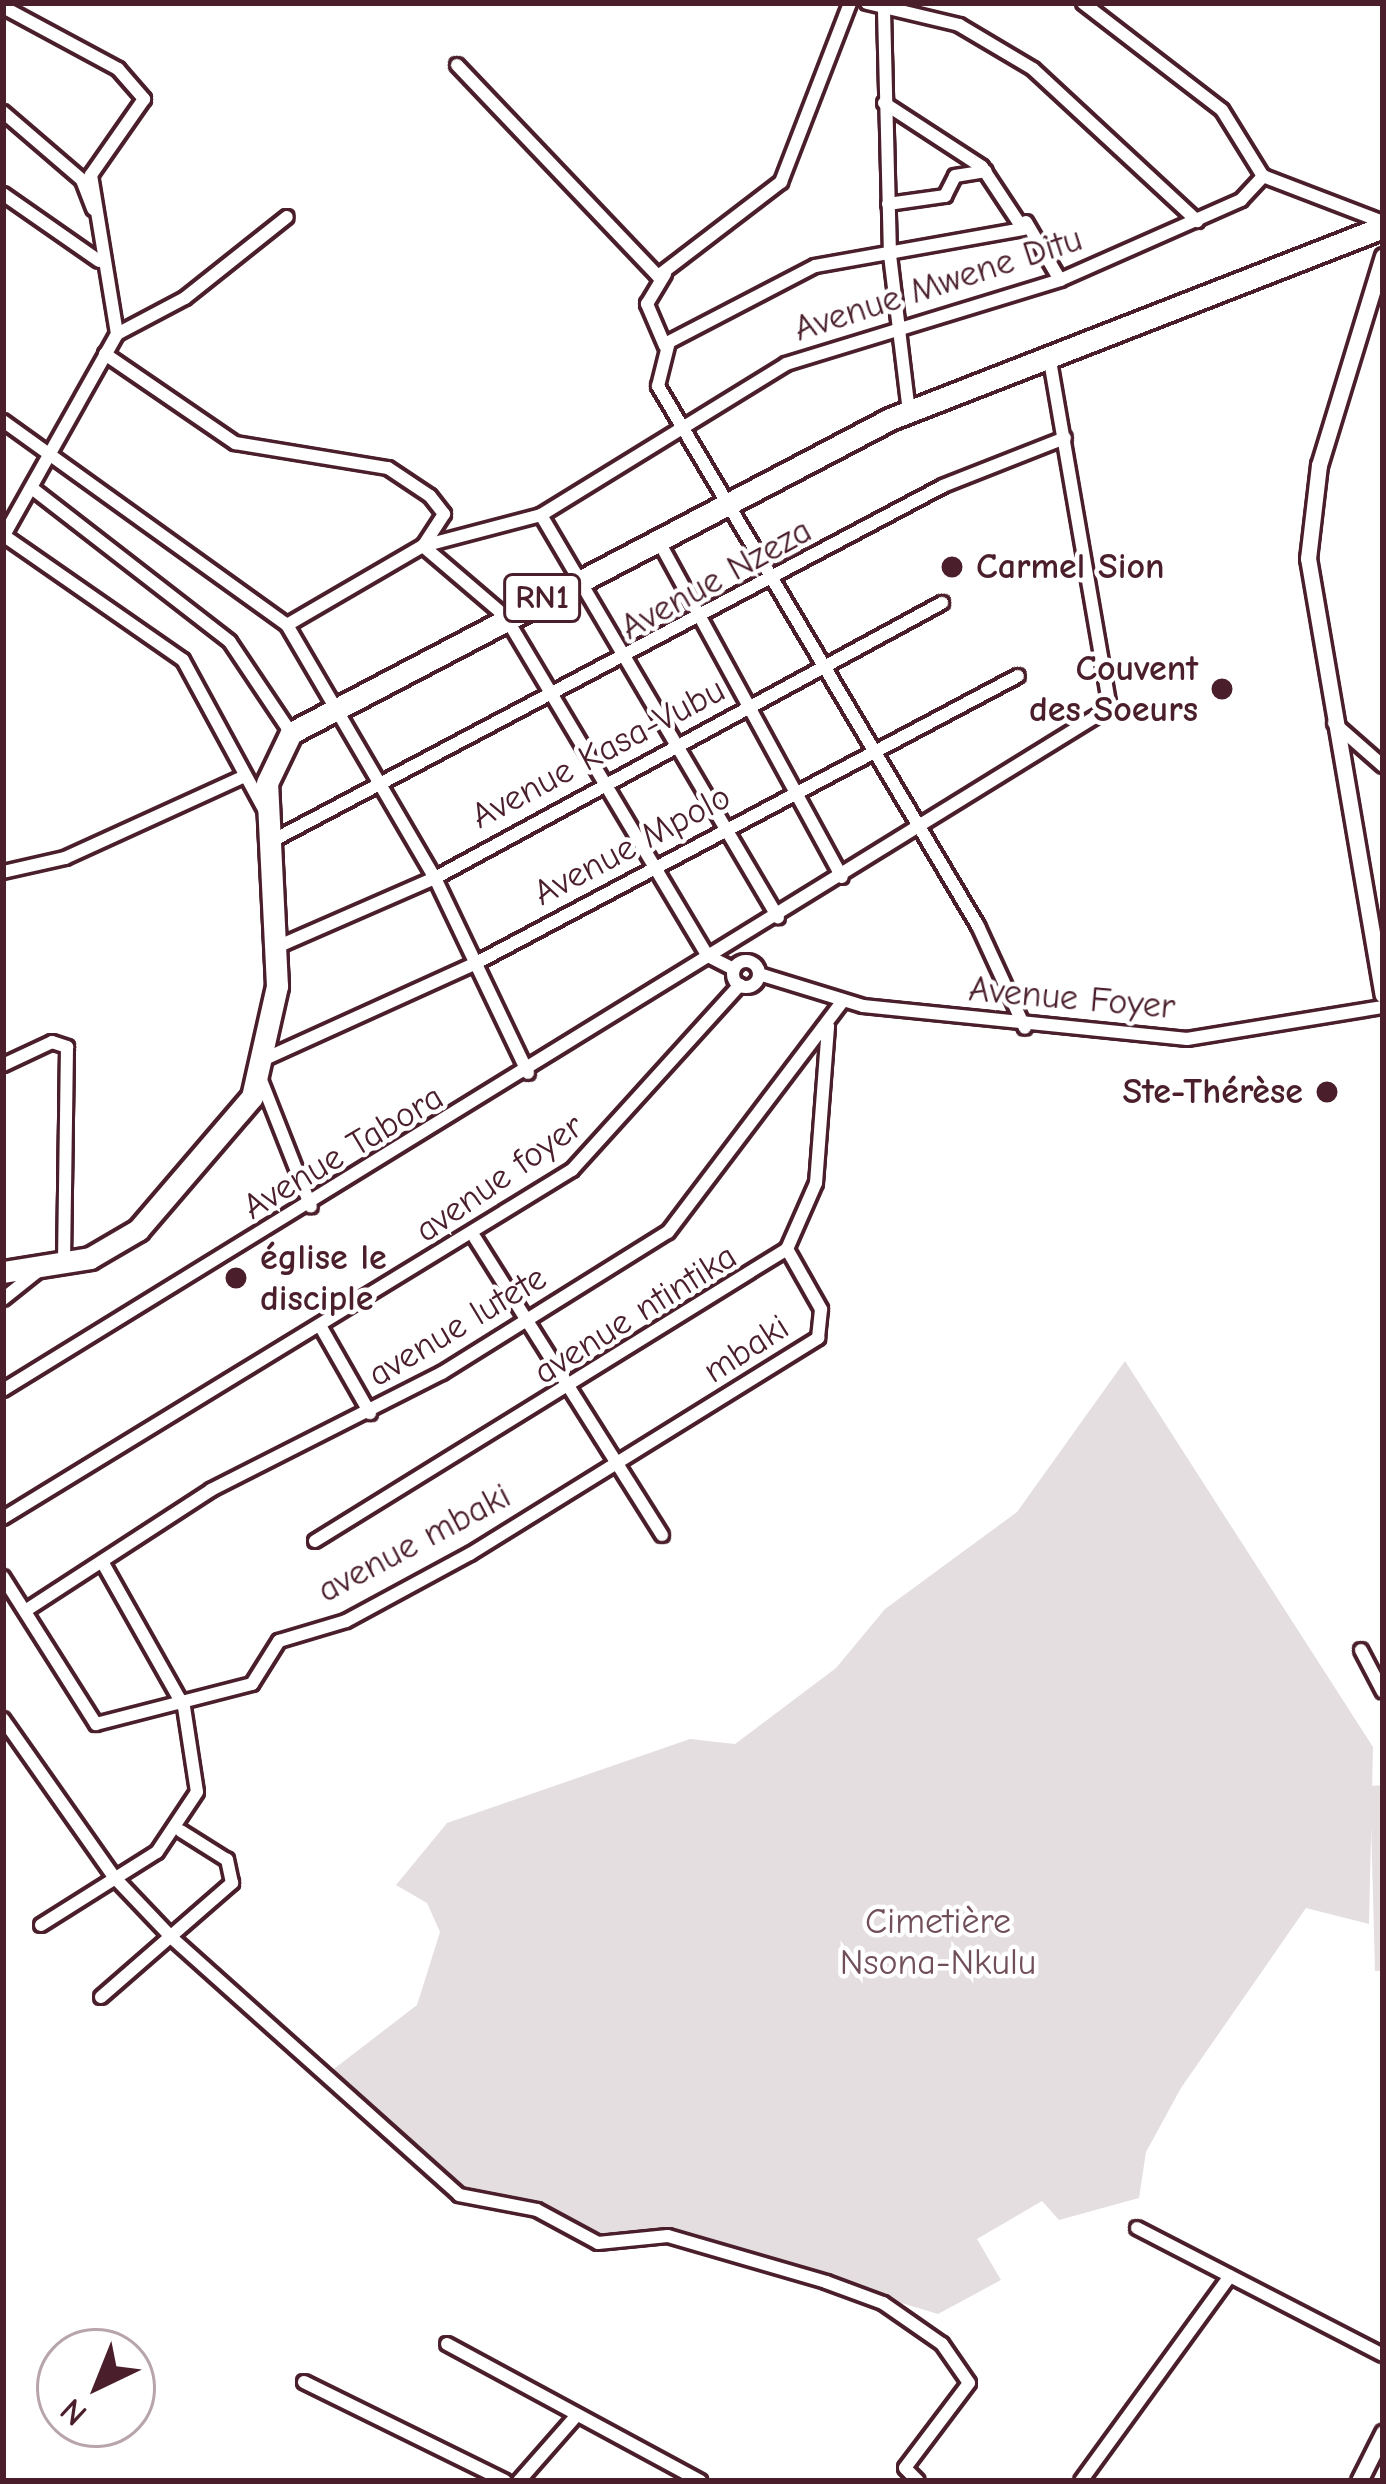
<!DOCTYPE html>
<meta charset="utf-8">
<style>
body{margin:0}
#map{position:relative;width:1386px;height:2484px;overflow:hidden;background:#fff;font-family:"Comic Neue",sans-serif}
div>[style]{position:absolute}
.green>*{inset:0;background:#e5dee0}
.roads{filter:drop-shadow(3px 0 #4a1f2b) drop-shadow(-3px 0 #4a1f2b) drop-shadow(0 3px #4a1f2b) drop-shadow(0 -3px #4a1f2b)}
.minor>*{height:12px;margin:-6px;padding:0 6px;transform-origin:6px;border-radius:6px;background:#fff}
.minor>.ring{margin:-6px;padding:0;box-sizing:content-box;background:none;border:12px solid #fff;border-radius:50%}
.tertiary>*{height:15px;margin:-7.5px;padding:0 7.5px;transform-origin:7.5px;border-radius:7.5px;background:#fff}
.trunk>*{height:21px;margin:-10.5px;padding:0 10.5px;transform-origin:10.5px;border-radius:10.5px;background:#fff}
.dots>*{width:33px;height:33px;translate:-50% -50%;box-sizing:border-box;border:6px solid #fff;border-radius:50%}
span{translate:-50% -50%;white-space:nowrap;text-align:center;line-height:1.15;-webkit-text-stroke:9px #fff;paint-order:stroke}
.shield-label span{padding:3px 9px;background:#fff;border:3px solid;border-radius:9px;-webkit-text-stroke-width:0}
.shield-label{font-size:33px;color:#4a1f2b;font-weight:700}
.street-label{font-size:36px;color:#4a1f2b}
.poi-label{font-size:36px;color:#4a1f2b;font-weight:700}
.left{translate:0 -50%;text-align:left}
.right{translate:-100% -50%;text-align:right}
.park-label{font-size:36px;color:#714f58}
.frame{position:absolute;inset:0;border:6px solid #4a1f2b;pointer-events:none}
.north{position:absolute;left:36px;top:2328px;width:120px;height:120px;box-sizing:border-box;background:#fff;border:3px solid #b7a5aa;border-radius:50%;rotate:223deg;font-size:33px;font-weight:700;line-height:48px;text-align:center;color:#4a1f2b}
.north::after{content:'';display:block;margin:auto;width:42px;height:54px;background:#4a1f2b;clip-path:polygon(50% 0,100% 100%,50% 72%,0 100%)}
</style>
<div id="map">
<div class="green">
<div style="clip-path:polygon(1125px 1361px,1373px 1747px,1369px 1924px,1306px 1908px,1181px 2088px,1146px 2152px,1139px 2198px,1059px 2220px,1042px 2201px,977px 2239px,1001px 2280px,938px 2314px,667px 2232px,603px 2242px,560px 2217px,472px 2199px,326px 2075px,417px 2005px,440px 1932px,427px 1903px,396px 1885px,447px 1823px,690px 1739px,735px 1744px,836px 1668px,885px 1609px,1017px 1512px)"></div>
<div style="clip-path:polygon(1383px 1785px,1383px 1971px,1375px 1971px,1370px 1786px)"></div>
</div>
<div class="roads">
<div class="minor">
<div style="left:867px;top:3px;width:95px;rotate:13.4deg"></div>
<div style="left:959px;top:25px;width:86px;rotate:30.7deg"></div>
<div style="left:1033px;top:69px;width:224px;rotate:42.8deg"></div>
<div style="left:1083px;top:3px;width:175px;rotate:37.6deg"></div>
<div style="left:1222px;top:110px;width:78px;rotate:58.2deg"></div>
<div style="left:3px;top:7px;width:131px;rotate:28.3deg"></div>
<div style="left:118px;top:69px;width:40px;rotate:49deg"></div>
<div style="left:144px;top:99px;width:93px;rotate:124.9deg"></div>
<div style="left:91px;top:175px;width:161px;rotate:80.7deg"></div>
<div style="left:117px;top:334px;width:231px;rotate:119.3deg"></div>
<div style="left:884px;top:10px;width:245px;rotate:88.6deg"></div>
<div style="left:890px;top:255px;width:157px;rotate:83.1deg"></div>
<div style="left:457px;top:65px;width:291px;rotate:46.4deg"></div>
<div style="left:658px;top:276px;width:155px;rotate:-37.4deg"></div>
<div style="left:781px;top:182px;width:192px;rotate:-68.9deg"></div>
<div style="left:884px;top:103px;width:117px;rotate:33.1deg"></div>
<div style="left:982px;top:167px;width:74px;rotate:56.5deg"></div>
<div style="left:1023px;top:229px;width:211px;rotate:169.9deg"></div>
<div style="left:815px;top:266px;width:165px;rotate:152.5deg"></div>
<div style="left:669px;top:342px;width:45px;rotate:104deg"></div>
<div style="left:658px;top:386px;width:628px;rotate:59.35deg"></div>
<div style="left:978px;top:926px;width:112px;rotate:65.3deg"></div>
<div style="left:3px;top:112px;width:104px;rotate:40.7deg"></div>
<div style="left:82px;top:180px;width:31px;rotate:69deg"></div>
<div style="left:1263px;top:176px;width:129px;rotate:21deg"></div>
<div style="left:3px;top:194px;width:117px;rotate:34.9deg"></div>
<div style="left:888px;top:204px;width:58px;rotate:-8deg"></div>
<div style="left:945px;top:196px;width:22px;rotate:-63deg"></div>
<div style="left:955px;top:176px;width:31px;rotate:-9deg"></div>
<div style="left:1026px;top:222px;width:67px;rotate:59.6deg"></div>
<div style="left:117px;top:334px;width:77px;rotate:-27.9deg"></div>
<div style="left:185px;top:298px;width:130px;rotate:-38.5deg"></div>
<div style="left:665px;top:346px;width:46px;rotate:-113.2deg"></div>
<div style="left:647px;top:304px;width:35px;rotate:-59deg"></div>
<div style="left:105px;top:354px;width:158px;rotate:34.4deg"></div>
<div style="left:235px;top:443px;width:155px;rotate:9.3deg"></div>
<div style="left:388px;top:468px;width:50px;rotate:33.7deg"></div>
<div style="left:430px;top:496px;width:23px;rotate:52deg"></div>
<div style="left:444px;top:514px;width:38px;rotate:123deg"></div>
<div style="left:423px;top:546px;width:108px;rotate:40.5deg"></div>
<div style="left:505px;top:616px;width:396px;rotate:59.2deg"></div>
<div style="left:708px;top:956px;width:472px;rotate:-31.7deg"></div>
<div style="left:1110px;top:708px;width:351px;rotate:-99.8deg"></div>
<div style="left:3px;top:421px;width:350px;rotate:35.7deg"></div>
<div style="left:287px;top:625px;width:293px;rotate:59.7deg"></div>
<div style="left:435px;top:878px;width:216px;rotate:64.5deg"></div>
<div style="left:33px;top:489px;width:249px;rotate:37.8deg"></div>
<div style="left:230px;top:642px;width:110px;rotate:56.2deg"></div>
<div style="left:541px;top:515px;width:467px;rotate:59.5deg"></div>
<div style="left:3px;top:535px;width:219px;rotate:34.8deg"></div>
<div style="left:183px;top:660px;width:170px;rotate:61.5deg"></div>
<div style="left:657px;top:538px;width:386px;rotate:61.4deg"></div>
<div style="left:287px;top:625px;width:157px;rotate:-30.2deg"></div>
<div style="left:423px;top:546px;width:122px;rotate:-14.7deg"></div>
<div style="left:541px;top:515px;width:288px;rotate:-31.6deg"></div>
<div style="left:786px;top:364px;width:287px;rotate:-17deg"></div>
<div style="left:1060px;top:280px;width:198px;rotate:-23.8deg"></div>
<div style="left:1241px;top:200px;width:33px;rotate:-47deg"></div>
<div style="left:1334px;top:723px;width:65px;rotate:41.3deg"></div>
<div style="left:268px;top:843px;width:764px;rotate:-27.87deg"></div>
<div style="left:943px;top:486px;width:131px;rotate:-21.5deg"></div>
<div style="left:3px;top:872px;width:64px;rotate:-12.7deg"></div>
<div style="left:65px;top:858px;width:198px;rotate:-24.5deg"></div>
<div style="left:279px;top:946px;width:170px;rotate:-23.6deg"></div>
<div style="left:435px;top:878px;width:577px;rotate:-28.48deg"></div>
<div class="ring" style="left:733px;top:961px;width:14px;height:14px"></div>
<div style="left:759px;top:974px;width:109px;rotate:17.1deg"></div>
<div style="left:863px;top:1006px;width:326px;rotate:5.8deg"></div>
<div style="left:1187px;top:1039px;width:199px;rotate:-9.3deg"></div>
<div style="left:269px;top:1057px;width:230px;rotate:-24.4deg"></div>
<div style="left:478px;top:962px;width:611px;rotate:-27.91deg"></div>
<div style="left:3px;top:1065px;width:54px;rotate:-25.1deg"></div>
<div style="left:52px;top:1042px;width:16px;rotate:18deg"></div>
<div style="left:67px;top:1047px;width:218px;rotate:90.8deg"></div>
<div style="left:261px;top:1080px;width:136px;rotate:68.5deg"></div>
<div style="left:475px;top:1238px;width:351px;rotate:57.8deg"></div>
<div style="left:3px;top:1299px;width:50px;rotate:-38.5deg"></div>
<div style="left:322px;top:1329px;width:97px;rotate:60.3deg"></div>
<div style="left:3px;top:1390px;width:828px;rotate:-31.62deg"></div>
<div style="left:708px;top:956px;width:29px;rotate:27deg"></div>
<div style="left:3px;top:1518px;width:667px;rotate:-31.45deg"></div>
<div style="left:572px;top:1170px;width:250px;rotate:-47.8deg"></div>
<div style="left:315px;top:1541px;width:555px;rotate:-31.74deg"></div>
<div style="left:787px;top:1249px;width:72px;rotate:-66.3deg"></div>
<div style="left:816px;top:1183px;width:157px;rotate:-85.6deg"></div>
<div style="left:3px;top:1577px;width:174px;rotate:57.7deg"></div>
<div style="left:96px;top:1724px;width:161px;rotate:-14.4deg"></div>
<div style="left:252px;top:1684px;width:51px;rotate:-57.9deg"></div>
<div style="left:279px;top:1641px;width:70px;rotate:-16.6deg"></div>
<div style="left:346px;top:1621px;width:141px;rotate:-28.4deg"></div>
<div style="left:470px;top:1554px;width:410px;rotate:-31.8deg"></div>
<div style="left:818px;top:1338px;width:29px;rotate:-84deg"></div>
<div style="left:821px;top:1309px;width:69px;rotate:-119.5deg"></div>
<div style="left:25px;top:1611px;width:222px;rotate:-33deg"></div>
<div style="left:211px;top:1490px;width:259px;rotate:-26.9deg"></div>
<div style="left:442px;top:1373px;width:266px;rotate:-32deg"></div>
<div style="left:668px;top:1232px;width:287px;rotate:-52.9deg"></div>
<div style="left:1361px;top:1650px;width:47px;rotate:62.4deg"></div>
<div style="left:3px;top:1719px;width:193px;rotate:54.9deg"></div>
<div style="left:114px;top:1877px;width:84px;rotate:46.4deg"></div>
<div style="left:172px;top:1938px;width:385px;rotate:41.8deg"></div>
<div style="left:459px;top:2195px;width:79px;rotate:10.9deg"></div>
<div style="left:537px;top:2210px;width:69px;rotate:28.4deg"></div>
<div style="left:598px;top:2243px;width:70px;rotate:-5.7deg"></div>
<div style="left:668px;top:2236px;width:165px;rotate:16.2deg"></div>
<div style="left:826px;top:2282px;width:61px;rotate:20.2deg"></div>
<div style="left:883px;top:2303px;width:72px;rotate:34.8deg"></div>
<div style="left:942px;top:2344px;width:47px;rotate:55.3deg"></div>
<div style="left:969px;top:2383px;width:106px;rotate:127deg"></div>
<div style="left:905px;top:2468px;width:18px;rotate:45deg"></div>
<div style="left:41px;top:1925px;width:137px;rotate:-32.2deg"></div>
<div style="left:157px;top:1852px;width:72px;rotate:-56.3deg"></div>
<div style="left:197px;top:1792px;width:86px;rotate:-98.7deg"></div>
<div style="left:184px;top:1707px;width:163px;rotate:-119.4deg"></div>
<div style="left:101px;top:1997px;width:174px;rotate:-41deg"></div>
<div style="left:232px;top:1883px;width:24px;rotate:-102deg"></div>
<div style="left:227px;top:1860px;width:54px;rotate:-147.8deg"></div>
<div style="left:1137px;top:2228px;width:277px;rotate:27.3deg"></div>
<div style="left:447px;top:2344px;width:288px;rotate:28.4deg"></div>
<div style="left:304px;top:2382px;width:224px;rotate:26.2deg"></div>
<div style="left:519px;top:2481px;width:88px;rotate:-48.7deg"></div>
<div style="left:1081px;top:2481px;width:253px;rotate:-54deg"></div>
</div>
<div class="tertiary">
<div style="left:1383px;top:256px;width:219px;rotate:107deg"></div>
<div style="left:1319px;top:465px;width:94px;rotate:96.7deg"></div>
<div style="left:1308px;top:558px;width:443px;rotate:80.3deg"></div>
<div style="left:1359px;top:2481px;width:54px;rotate:-63.4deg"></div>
</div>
<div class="trunk">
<div style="left:3px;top:1272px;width:88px;rotate:-9.1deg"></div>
<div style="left:90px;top:1258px;width:56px;rotate:-30.3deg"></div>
<div style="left:138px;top:1230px;width:175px;rotate:-49.4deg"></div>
<div style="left:252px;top:1097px;width:114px;rotate:-77.3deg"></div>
<div style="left:277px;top:986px;width:203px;rotate:-92.8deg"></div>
<div style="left:267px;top:783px;width:55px;rotate:-64.4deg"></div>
<div style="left:291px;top:733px;width:676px;rotate:-27.66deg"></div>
<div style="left:890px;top:419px;width:529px;rotate:-21.28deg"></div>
</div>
</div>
<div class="dots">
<div style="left:952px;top:567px;background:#4a1f2b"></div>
<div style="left:1222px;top:689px;background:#4a1f2b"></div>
<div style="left:1327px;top:1092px;background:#4a1f2b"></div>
<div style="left:236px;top:1278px;background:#4a1f2b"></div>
</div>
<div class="shield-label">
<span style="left:542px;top:598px">RN1</span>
</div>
<div class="street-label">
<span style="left:938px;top:284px;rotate:-18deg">Avenue Mwene Ditu</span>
<span style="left:716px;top:579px;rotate:-29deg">Avenue Nzeza</span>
<span style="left:598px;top:753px;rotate:-28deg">Avenue Kasa-Vubu</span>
<span style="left:632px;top:845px;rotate:-28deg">Avenue Mpolo</span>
<span style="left:1072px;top:998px;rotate:5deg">Avenue Foyer</span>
<span style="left:343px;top:1152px;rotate:-31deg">Avenue Tabora</span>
<span style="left:499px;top:1178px;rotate:-35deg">avenue foyer</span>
<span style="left:635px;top:1314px;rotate:-32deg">avenue ntintika</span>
<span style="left:457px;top:1326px;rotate:-31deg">avenue lutete</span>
<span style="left:746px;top:1349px;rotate:-33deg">mbaki</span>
<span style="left:414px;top:1543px;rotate:-28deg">avenue mbaki</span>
</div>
<div class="poi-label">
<span class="left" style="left:976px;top:567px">Carmel Sion</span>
<span class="right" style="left:1198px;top:689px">Couvent<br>des Soeurs</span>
<span class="right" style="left:1303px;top:1092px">Ste-Thérèse</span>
<span class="left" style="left:260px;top:1278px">église le<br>disciple</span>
</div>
<div class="park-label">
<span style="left:938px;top:1942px">Cimetière<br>Nsona-Nkulu</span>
</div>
<div class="frame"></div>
<div class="north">N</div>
</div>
